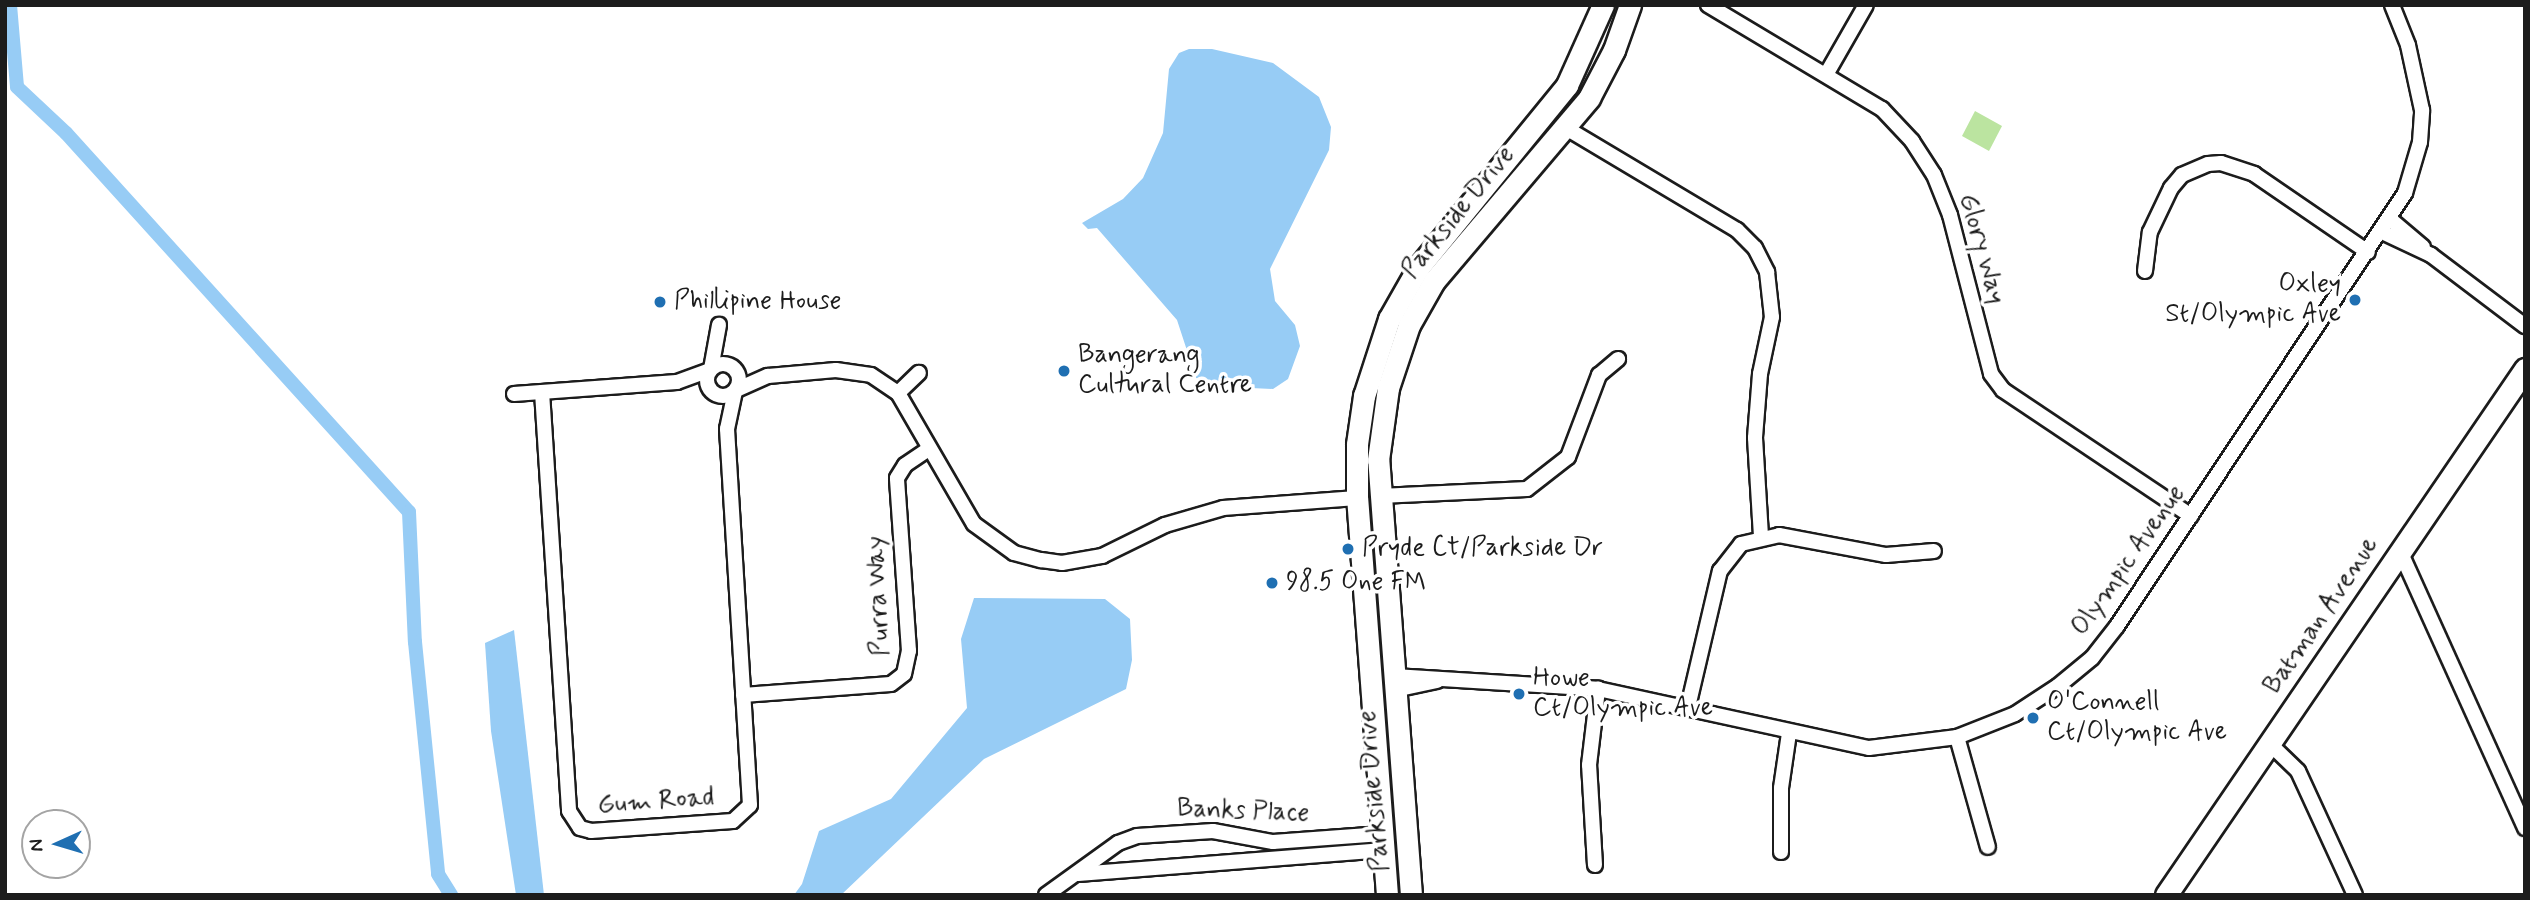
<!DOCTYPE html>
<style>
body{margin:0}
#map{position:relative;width:2530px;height:900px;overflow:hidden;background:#fff;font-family:Mynerve,sans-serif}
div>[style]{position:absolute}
.green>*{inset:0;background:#bbe4a0}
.water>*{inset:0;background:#97ccf5}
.canal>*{height:14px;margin:-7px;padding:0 7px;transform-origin:7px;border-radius:7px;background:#97ccf5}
.roads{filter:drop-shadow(2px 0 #1c1c1c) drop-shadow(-2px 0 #1c1c1c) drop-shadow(0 2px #1c1c1c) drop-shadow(0 -2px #1c1c1c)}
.street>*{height:14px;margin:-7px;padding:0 7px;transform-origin:7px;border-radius:7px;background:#fff}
.street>.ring{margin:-7px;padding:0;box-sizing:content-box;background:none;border:14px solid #fff;border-radius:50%}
.secondary>*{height:21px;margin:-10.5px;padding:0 10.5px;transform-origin:10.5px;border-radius:10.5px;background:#fff}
.dots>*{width:19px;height:19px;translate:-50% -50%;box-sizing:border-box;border:4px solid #fff;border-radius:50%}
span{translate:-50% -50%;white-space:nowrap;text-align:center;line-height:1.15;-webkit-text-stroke:7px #fff;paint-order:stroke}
.street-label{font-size:26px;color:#1c1c1c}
.poi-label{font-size:26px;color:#1c1c1c}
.right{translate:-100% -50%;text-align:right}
.left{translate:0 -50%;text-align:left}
.frame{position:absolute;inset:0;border:7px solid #1c1c1c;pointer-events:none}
.north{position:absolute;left:21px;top:809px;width:70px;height:70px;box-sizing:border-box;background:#fff;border:2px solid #a4a4a4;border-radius:50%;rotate:266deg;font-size:19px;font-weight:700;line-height:28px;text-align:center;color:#1c1c1c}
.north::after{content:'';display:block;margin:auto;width:24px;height:32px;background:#1f6fb2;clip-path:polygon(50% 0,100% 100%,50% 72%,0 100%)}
</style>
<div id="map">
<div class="green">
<div style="clip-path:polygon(1975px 111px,2002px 126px,1989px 151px,1962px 136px)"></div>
</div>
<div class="water">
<div style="clip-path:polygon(1189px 49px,1212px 49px,1273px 63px,1319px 97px,1331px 127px,1329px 150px,1270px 269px,1275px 301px,1295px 325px,1300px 346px,1288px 379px,1273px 389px,1230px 387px,1196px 378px,1177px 320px,1097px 228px,1088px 229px,1082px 223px,1123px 199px,1143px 178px,1163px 133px,1169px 69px,1179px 53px)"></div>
<div style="clip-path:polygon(974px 598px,1105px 599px,1130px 619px,1132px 660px,1126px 689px,984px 759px,841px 895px,794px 895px,802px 884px,819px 831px,891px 799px,967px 708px,961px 639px)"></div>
<div style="clip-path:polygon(514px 630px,544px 895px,516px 895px,491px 731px,485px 643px)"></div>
</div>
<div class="canal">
<div style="left:10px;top:5px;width:82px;rotate:85.1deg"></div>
<div style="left:17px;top:87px;width:67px;rotate:43.2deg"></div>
<div style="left:66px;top:133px;width:511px;rotate:47.85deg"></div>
<div style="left:409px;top:512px;width:130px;rotate:87.4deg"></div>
<div style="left:415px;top:642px;width:233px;rotate:84.3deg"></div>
<div style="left:438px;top:874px;width:25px;rotate:58deg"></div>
</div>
<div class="roads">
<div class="street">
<div style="left:1708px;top:5px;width:203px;rotate:30.9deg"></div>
<div style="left:1882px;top:109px;width:44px;rotate:46.8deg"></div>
<div style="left:1912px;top:141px;width:40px;rotate:57.1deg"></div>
<div style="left:1934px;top:175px;width:43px;rotate:68.2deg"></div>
<div style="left:1950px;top:215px;width:164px;rotate:75.5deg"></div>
<div style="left:1991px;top:374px;width:20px;rotate:53deg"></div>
<div style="left:2003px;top:390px;width:226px;rotate:33.8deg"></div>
<div style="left:1827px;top:73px;width:78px;rotate:-60.2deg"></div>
<div style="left:1566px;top:128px;width:199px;rotate:30.8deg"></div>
<div style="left:1737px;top:230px;width:25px;rotate:45deg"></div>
<div style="left:1755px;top:248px;width:27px;rotate:63deg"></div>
<div style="left:1767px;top:272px;width:45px;rotate:83.7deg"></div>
<div style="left:1772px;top:317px;width:58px;rotate:101.9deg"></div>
<div style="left:1760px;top:374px;width:64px;rotate:94.5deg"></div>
<div style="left:1755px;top:438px;width:98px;rotate:86.5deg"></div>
<div style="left:2390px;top:219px;width:43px;rotate:40.3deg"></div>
<div style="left:2382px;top:232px;width:54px;rotate:25.1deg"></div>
<div style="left:2431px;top:255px;width:118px;rotate:37.1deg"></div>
<div style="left:2145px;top:271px;width:39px;rotate:-83deg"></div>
<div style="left:2150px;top:232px;width:49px;rotate:-64.5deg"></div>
<div style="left:2171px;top:188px;width:17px;rotate:-50deg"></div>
<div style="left:2182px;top:175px;width:28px;rotate:-23deg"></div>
<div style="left:2208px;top:164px;width:13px;rotate:-4deg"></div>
<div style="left:2221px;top:163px;width:35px;rotate:18deg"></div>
<div style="left:2254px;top:174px;width:138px;rotate:34.4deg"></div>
<div class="ring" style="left:707px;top:364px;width:18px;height:18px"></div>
<div style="left:711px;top:369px;width:45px;rotate:-79.7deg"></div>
<div style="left:736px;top:390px;width:35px;rotate:-24deg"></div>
<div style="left:768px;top:376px;width:68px;rotate:-5deg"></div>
<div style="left:836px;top:370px;width:35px;rotate:8deg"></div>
<div style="left:871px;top:375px;width:32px;rotate:34deg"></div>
<div style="left:898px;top:393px;width:151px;rotate:59.9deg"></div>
<div style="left:974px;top:524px;width:49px;rotate:35.9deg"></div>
<div style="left:1014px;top:553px;width:28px;rotate:15deg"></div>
<div style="left:1041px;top:560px;width:21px;rotate:8deg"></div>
<div style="left:1062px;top:563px;width:41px;rotate:-9.9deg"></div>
<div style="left:1102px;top:556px;width:70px;rotate:-26.2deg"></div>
<div style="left:1165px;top:525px;width:60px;rotate:-16.3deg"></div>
<div style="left:1223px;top:508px;width:134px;rotate:-4.3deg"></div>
<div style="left:542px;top:392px;width:420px;rotate:86.3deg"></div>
<div style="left:569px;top:811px;width:20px;rotate:57deg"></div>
<div style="left:580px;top:828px;width:11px;rotate:15deg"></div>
<div style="left:591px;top:831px;width:142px;rotate:-4deg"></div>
<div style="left:733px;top:821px;width:23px;rotate:-43deg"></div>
<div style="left:750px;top:805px;width:377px;rotate:-93.5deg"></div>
<div style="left:727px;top:429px;width:39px;rotate:-78deg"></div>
<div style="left:898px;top:393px;width:29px;rotate:-44deg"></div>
<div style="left:514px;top:394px;width:163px;rotate:-4.2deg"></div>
<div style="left:677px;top:382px;width:35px;rotate:-20deg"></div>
<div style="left:1380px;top:496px;width:147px;rotate:-2.7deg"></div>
<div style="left:1527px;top:489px;width:52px;rotate:-38deg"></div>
<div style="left:1568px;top:457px;width:88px;rotate:-69.3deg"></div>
<div style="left:1599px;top:375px;width:25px;rotate:-40deg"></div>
<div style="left:2400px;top:551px;width:304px;rotate:65.7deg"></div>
<div style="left:1394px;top:676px;width:204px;rotate:3.6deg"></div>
<div style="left:1598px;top:689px;width:277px;rotate:12.3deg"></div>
<div style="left:1869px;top:748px;width:89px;rotate:-7.1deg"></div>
<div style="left:1957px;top:737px;width:62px;rotate:-21.6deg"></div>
<div style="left:2015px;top:714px;width:51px;rotate:-33.1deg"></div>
<div style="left:2058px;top:686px;width:44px;rotate:-39.5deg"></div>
<div style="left:2092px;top:658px;width:41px;rotate:-52deg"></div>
<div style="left:2117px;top:626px;width:520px;rotate:-56.37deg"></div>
<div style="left:2405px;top:193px;width:53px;rotate:-73.6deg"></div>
<div style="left:2420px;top:142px;width:32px;rotate:-86deg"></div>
<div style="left:2422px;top:110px;width:66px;rotate:-102.2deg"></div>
<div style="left:2408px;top:45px;width:43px;rotate:-111.8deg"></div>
<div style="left:1395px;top:690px;width:43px;rotate:-12.1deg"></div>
<div style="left:743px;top:695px;width:148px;rotate:-4.3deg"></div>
<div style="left:891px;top:684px;width:16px;rotate:-38deg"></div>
<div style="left:904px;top:674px;width:24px;rotate:-78deg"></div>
<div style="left:909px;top:651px;width:173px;rotate:-94deg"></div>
<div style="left:897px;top:478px;width:15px;rotate:-58deg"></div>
<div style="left:905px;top:465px;width:29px;rotate:-34deg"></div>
<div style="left:1688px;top:707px;width:140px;rotate:-76.8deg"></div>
<div style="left:1720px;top:571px;width:34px;rotate:-52deg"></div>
<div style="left:1741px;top:544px;width:39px;rotate:-13deg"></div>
<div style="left:1779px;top:535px;width:109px;rotate:10.6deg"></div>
<div style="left:1886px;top:555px;width:48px;rotate:-4.8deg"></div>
<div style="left:1957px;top:737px;width:114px;rotate:74.3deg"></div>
<div style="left:2269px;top:743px;width:40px;rotate:44deg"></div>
<div style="left:2298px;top:771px;width:136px;rotate:65.3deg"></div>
<div style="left:1781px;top:852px;width:64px;rotate:-90deg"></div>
<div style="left:1781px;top:788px;width:56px;rotate:-81.7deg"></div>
<div style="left:1595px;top:865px;width:100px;rotate:-93.4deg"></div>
<div style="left:1589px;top:765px;width:77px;rotate:-83.2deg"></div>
<div style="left:1078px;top:874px;width:307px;rotate:-4.5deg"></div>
<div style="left:1046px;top:895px;width:89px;rotate:-35.8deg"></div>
<div style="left:1118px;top:843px;width:20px;rotate:-20deg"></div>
<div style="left:1137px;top:836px;width:76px;rotate:-3.8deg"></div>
<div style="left:1213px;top:831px;width:61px;rotate:10.4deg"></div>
<div style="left:1273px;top:842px;width:109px;rotate:-4.2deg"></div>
</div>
<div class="secondary">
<div style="left:1387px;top:895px;width:398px;rotate:-94.3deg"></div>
<div style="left:1357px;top:498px;width:54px;rotate:-90deg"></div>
<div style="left:1357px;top:444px;width:49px;rotate:-81.7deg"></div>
<div style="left:1364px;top:396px;width:81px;rotate:-72deg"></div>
<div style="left:1389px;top:319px;width:59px;rotate:-60.4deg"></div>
<div style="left:1418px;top:268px;width:236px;rotate:-50.8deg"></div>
<div style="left:1567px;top:85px;width:88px;rotate:-65.8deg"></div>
<div style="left:1411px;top:895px;width:436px;rotate:-94.3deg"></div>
<div style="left:1378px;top:460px;width:73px;rotate:-82.1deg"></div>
<div style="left:1388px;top:388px;width:66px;rotate:-71.6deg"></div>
<div style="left:1409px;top:325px;width:51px;rotate:-60.4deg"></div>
<div style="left:1434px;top:281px;width:240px;rotate:-49.7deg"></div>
<div style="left:1589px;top:98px;width:54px;rotate:-62.5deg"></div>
<div style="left:1614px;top:50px;width:48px;rotate:-70.4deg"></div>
<div style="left:2166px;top:895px;width:637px;rotate:-55.69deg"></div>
</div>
</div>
<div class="dots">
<div style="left:2355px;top:300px;background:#1f6fb2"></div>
<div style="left:660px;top:302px;background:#1f6fb2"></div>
<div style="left:1064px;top:371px;background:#1f6fb2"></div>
<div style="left:1348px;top:549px;background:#1f6fb2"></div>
<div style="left:1272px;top:583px;background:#1f6fb2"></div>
<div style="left:1519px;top:694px;background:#1f6fb2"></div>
<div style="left:2033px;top:718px;background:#1f6fb2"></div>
</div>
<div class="street-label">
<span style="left:1459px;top:213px;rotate:-51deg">Parkside Drive</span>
<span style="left:1981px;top:249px;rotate:75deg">Glory Way</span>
<span style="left:2129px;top:561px;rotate:-55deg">Olympic Avenue</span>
<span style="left:879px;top:596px;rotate:-93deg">Purra Way</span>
<span style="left:2322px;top:616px;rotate:-56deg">Batman Avenue</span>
<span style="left:1375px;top:791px;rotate:-95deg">Parkside Drive</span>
<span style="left:656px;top:802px;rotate:-4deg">Gum Road</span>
<span style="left:1243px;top:812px;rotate:2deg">Banks Place</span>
</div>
<div class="poi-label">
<span class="right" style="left:2341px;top:300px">Oxley<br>St/Olympic Ave</span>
<span class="left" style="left:674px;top:302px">Phillipine House</span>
<span class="left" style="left:1078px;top:371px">Bangerang<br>Cultural Centre</span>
<span class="left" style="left:1362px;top:549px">Pryde Ct/Parkside Dr</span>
<span class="left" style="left:1286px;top:583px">98.5 One FM</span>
<span class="left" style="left:1533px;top:694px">Howe<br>Ct/Olympic Ave</span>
<span class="left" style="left:2047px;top:718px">O'Connell<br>Ct/Olympic Ave</span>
</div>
<div class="frame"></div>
<div class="north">N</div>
</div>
